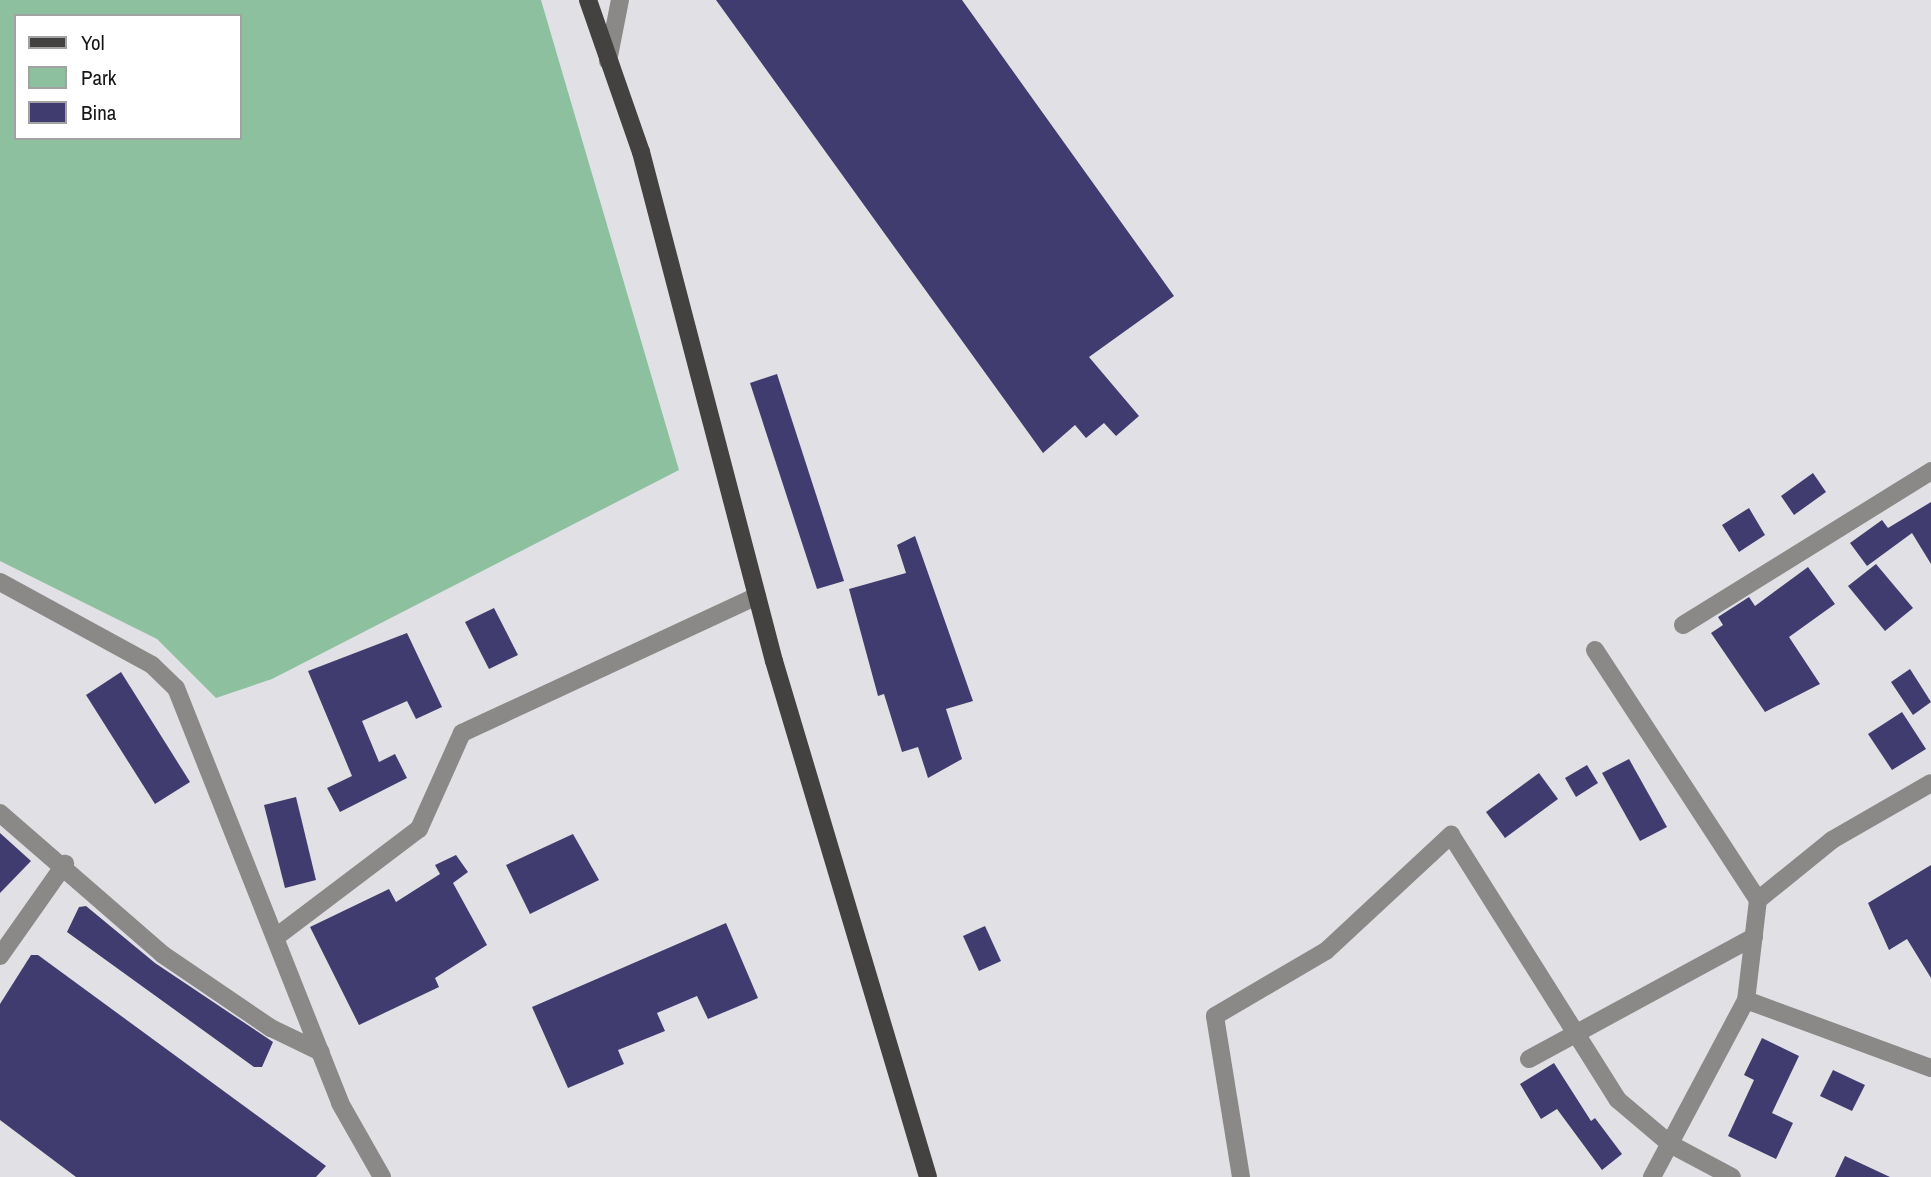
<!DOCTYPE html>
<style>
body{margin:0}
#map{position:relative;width:1931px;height:1177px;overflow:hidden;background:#e1e1e5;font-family:"Archivo Narrow",sans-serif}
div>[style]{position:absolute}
.green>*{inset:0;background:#8dc09f}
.building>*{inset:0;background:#413c70}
.minor>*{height:18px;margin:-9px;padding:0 9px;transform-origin:9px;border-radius:9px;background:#8a8988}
.major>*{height:18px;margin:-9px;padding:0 9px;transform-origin:9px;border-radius:9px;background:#444240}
span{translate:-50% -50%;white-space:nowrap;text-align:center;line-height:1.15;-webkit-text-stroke:7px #fff;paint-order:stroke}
.legend{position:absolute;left:14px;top:14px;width:228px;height:126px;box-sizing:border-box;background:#fff;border:2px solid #a2a2a2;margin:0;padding:9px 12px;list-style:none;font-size:21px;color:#161617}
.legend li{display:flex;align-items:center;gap:14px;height:35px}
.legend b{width:35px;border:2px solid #a2a2a2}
</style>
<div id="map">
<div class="green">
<div style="clip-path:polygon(evenodd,0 0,541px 0,679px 470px,272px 679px,216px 698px,157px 639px,0 561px,0 0,16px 16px,240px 16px,240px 138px,16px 138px,16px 16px)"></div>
</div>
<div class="building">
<div style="clip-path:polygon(716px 0,962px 0,1174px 296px,1089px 357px,1139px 416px,1116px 436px,1104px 423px,1086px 438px,1075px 425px,1043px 453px)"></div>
<div style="clip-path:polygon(777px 374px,844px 581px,817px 589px,750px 383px)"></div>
<div style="clip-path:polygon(1813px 473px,1826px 492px,1794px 515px,1781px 496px)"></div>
<div style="clip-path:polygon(1931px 502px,1931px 564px,1912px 533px,1867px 566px,1850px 543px,1882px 520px,1888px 528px)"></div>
<div style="clip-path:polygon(1749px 508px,1765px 535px,1739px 552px,1722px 525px)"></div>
<div style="clip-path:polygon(915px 536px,973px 701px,946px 709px,962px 759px,928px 778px,918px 747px,902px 752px,884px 694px,878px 696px,849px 589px,906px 573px,897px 545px)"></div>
<div style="clip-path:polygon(1876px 564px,1913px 608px,1885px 631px,1848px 586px)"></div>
<div style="clip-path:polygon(1808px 567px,1835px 604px,1789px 637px,1820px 684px,1765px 712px,1711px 633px,1723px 625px,1718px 617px,1749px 597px,1755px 606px)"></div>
<div style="clip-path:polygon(494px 608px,518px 655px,489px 669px,465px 622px)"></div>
<div style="clip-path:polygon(407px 633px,442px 707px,416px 719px,407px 701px,362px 721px,379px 762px,395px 754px,407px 778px,340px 812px,327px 788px,352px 776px,308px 671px)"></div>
<div style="clip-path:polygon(1910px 669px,1931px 702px,1913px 715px,1891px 682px)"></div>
<div style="clip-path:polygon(121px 672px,190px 782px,155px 804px,86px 695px)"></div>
<div style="clip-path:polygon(1902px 712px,1926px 749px,1892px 770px,1868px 734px)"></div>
<div style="clip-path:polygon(1629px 759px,1667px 827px,1640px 841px,1602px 773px)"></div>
<div style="clip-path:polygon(1587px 765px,1598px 783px,1576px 797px,1565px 778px)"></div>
<div style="clip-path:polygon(1539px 773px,1558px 799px,1505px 838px,1486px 812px)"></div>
<div style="clip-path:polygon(296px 797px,316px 880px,285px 888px,264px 805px)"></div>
<div style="clip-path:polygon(0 833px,31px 861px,0 893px)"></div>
<div style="clip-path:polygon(573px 834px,599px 880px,530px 914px,506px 865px)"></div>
<div style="clip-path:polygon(456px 855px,468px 872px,453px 883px,487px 945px,435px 978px,439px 987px,359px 1025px,310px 927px,389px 889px,396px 902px,440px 874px,435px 865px)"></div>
<div style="clip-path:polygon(1931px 865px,1931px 978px,1907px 939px,1889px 950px,1868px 903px)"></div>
<div style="clip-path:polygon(86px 906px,155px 963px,273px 1042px,262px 1067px,254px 1067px,67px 932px,79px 907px)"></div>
<div style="clip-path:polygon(726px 923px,758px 998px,708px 1019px,697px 996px,657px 1013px,665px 1031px,618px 1050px,624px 1064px,568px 1088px,532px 1007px)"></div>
<div style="clip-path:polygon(985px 926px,1001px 961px,979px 971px,963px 936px)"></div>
<div style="clip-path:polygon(31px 955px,38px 955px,326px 1166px,316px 1177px,76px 1177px,0 1120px,0 1004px)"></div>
<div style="clip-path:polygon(1762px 1038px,1799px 1056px,1772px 1113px,1793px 1123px,1776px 1159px,1728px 1136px,1754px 1080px,1744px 1075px)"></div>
<div style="clip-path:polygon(1554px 1063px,1591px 1121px,1595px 1118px,1622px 1154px,1602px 1170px,1557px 1109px,1541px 1119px,1520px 1084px)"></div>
<div style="clip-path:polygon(1833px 1070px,1865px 1085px,1852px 1111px,1820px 1096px)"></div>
<div style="clip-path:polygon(1845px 1156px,1890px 1177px,1835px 1177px)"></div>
</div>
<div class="minor">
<div style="left:608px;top:61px;width:62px;rotate:-78.9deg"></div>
<div style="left:0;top:582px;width:173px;rotate:28.6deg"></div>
<div style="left:152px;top:665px;width:33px;rotate:44deg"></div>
<div style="left:176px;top:688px;width:446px;rotate:68.4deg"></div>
<div style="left:340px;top:1103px;width:85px;rotate:60.4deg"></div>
<div style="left:1683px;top:625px;width:292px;rotate:-31.8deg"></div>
<div style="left:1595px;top:650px;width:298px;rotate:56.9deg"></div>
<div style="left:1758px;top:900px;width:101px;rotate:96.8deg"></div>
<div style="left:0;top:813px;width:215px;rotate:41deg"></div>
<div style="left:162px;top:954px;width:132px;rotate:34.2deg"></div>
<div style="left:271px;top:1028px;width:55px;rotate:25.6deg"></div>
<div style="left:1758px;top:900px;width:95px;rotate:-39deg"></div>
<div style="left:1832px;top:840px;width:114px;rotate:-29.9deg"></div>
<div style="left:276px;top:937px;width:179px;rotate:-37.1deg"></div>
<div style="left:419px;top:829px;width:105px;rotate:-65.9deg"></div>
<div style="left:462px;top:733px;width:325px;rotate:-24.9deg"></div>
<div style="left:0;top:956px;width:113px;rotate:-54.8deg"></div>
<div style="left:1529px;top:1059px;width:256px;rotate:-28.5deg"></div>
<div style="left:1241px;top:1177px;width:163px;rotate:-99.2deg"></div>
<div style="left:1215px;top:1016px;width:129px;rotate:-30.4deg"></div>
<div style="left:1326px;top:951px;width:171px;rotate:-42.9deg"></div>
<div style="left:1451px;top:835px;width:313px;rotate:57.8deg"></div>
<div style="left:1618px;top:1100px;width:68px;rotate:40.2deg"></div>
<div style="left:1670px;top:1144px;width:70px;rotate:28deg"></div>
<div style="left:1652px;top:1177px;width:200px;rotate:-62deg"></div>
<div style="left:1746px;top:1000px;width:197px;rotate:20.2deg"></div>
</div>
<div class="major">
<div style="left:588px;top:0;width:161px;rotate:70.8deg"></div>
<div style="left:641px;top:152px;width:526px;rotate:75.36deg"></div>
<div style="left:774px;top:661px;width:538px;rotate:73.38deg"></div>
</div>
<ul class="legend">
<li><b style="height:9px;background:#444240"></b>Yol</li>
<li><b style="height:19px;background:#8dc09f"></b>Park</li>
<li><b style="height:19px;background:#413c70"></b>Bina</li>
</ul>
</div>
